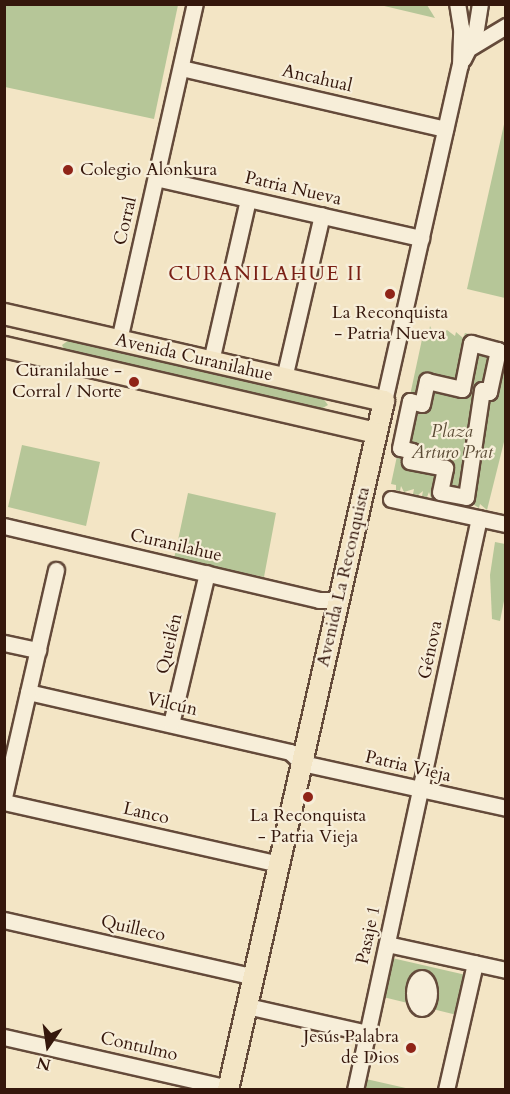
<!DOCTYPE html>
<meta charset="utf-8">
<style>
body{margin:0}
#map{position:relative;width:510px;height:1094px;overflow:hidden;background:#f3e5c5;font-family:Cardo,serif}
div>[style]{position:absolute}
.green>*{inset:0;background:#b6c698}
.roads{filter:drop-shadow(2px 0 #644a3a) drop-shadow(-2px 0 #644a3a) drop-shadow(0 2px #644a3a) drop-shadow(0 -2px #644a3a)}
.minor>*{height:15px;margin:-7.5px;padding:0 7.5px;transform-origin:7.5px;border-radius:7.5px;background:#f7eed9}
.minor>.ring{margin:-7.5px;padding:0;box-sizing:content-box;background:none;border:15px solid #f7eed9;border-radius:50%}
.major>*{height:20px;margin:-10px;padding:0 10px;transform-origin:10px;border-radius:10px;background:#f3e5c5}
.dots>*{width:16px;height:16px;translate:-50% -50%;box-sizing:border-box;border:3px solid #f7eed9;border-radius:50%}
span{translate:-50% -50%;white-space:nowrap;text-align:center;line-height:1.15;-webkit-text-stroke:4.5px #f7eed9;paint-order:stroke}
.street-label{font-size:18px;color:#35170c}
.poi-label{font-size:18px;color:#35170c}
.left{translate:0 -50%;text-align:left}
.right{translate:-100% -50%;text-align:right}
.park-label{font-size:18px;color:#5c4c36;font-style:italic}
.neighbourhood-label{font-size:20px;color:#7a1f14;letter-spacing:1.5px}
.frame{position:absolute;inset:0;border:6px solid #35170c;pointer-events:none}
.north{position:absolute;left:18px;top:1016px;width:60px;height:60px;-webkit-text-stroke:4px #f7eed9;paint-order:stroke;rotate:193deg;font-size:16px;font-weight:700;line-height:24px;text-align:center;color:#35170c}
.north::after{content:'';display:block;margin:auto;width:21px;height:27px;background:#35170c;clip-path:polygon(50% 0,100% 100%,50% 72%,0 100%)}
</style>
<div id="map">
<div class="green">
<div style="clip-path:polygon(5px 4px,178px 5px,154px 119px,5px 87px)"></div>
<div style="clip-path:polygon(380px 5px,427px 5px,435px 18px)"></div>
<div style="clip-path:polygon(505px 120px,505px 298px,467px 289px)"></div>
<div style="clip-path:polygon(430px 326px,433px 332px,443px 329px,442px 334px,447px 330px,455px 336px,456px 332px,463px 338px,465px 333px,469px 334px,469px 339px,505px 348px,505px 438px,487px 510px,480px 504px,479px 508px,468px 501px,437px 495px,436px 499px,431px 498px,429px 492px,427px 497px,422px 496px,423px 491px,418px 495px,413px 494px,414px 489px,404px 492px,401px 486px,400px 491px,396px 490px,396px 485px,391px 484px,424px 330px,429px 331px)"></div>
<div style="clip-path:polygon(69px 340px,322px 397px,328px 405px,321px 409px,65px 351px,62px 345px)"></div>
<div style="clip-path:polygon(22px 445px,100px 462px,86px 526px,8px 507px)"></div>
<div style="clip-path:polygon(188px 493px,276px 513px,264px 577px,174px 559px)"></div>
<div style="clip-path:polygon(495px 542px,505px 544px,505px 596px,500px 621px,492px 619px,490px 575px)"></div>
<div style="clip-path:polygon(392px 958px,466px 975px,457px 1015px,383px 997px)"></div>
<div style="clip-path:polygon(366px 1079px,410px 1089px,363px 1089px)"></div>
</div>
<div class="roads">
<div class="minor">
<div style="left:471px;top:47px;width:41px;rotate:-31deg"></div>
<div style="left:463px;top:59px;width:27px;rotate:-63deg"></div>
<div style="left:475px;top:35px;width:31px;rotate:-81deg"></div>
<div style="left:181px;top:68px;width:271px;rotate:13deg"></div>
<div style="left:156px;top:178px;width:272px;rotate:12.8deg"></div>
<div style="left:119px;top:340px;width:344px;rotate:-77.3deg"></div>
<div style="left:471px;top:343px;width:28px;rotate:15deg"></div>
<div style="left:498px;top:350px;width:43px;rotate:102.1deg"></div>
<div style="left:489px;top:392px;width:7px;rotate:-164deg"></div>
<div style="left:482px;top:390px;width:108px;rotate:98.5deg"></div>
<div style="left:466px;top:497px;width:26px;rotate:-169deg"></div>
<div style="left:440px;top:492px;width:25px;rotate:-78deg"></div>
<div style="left:445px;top:468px;width:36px;rotate:-169deg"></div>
<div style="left:410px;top:461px;width:10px;rotate:-79deg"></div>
<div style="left:412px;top:451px;width:12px;rotate:-166deg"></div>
<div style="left:400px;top:448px;width:48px;rotate:-78deg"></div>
<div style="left:410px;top:401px;width:12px;rotate:14deg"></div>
<div style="left:422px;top:404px;width:24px;rotate:-78deg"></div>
<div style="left:427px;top:381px;width:36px;rotate:13deg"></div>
<div style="left:462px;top:389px;width:47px;rotate:-78.9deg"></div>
<div style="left:211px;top:361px;width:166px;rotate:-77.1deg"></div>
<div style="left:284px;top:378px;width:167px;rotate:-76.9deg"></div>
<div style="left:384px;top:401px;width:344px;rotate:-77.3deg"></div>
<div style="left:460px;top:65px;width:37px;rotate:-88deg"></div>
<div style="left:461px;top:28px;width:24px;rotate:-99deg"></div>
<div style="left:391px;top:499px;width:118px;rotate:12.3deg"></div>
<div style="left:4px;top:526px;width:324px;rotate:13.2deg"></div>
<div style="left:319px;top:600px;width:20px"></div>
<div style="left:4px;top:643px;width:35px;rotate:12deg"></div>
<div style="left:28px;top:692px;width:269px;rotate:12.9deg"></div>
<div style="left:290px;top:752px;width:16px;rotate:43deg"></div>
<div style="left:302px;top:763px;width:209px;rotate:12.4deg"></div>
<div style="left:171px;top:724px;width:155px;rotate:-76.6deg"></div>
<div style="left:4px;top:797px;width:233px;rotate:-77.1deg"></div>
<div style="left:4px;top:802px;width:282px;rotate:12.7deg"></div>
<div style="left:4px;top:920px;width:256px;rotate:12.8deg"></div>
<div style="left:387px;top:944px;width:122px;rotate:12.3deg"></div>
<div class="ring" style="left:414px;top:978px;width:-1px;height:-1px"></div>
<div style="left:247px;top:1006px;width:123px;rotate:12.7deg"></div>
<div style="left:4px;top:1037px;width:231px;rotate:12.8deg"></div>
<div style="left:355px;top:1090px;width:585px;rotate:-77.77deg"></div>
<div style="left:446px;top:1090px;width:130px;rotate:-77.1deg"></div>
</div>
<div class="major">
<div style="left:4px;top:314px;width:390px;rotate:12.9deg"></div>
<div style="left:384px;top:401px;width:706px;rotate:102.76deg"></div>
<div style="left:4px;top:347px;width:382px;rotate:13deg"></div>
</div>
</div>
<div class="dots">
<div style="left:68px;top:170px;background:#8f2418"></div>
<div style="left:390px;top:294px;background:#8f2418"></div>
<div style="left:134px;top:382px;background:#8f2418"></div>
<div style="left:308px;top:797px;background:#8f2418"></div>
<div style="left:411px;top:1048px;background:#8f2418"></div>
</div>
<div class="street-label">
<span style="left:317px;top:79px;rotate:13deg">Ancahual</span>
<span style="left:293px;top:189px;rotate:13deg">Patria Nueva</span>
<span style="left:126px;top:221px;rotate:-77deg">Corral</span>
<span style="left:194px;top:358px;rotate:13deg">Avenida Curanilahue</span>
<span style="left:176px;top:546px;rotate:13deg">Curanilahue</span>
<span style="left:344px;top:577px;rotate:-77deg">Avenida La Reconquista</span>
<span style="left:170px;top:644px;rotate:-77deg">Queilén</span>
<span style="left:431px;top:650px;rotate:-78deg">Génova</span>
<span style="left:172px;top:705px;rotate:13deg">Vilcún</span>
<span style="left:408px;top:767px;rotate:13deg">Patria Vieja</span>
<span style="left:146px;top:814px;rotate:13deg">Lanco</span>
<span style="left:133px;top:929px;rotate:13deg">Quilleco</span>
<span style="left:369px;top:935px;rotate:-78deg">Pasaje 1</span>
<span style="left:139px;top:1047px;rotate:13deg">Contulmo</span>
</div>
<div class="poi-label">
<span class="left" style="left:80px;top:170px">Colegio Alonkura</span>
<span style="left:390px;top:324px">La Reconquista<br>- Patria Nueva</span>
<span class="right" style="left:122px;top:382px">Curanilahue -<br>Corral / Norte</span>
<span style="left:308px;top:827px">La Reconquista<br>- Patria Vieja</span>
<span class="right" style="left:399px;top:1048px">Jesús Palabra<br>de Dios</span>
</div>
<div class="park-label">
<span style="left:452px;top:443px">Plaza<br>Arturo Prat</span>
</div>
<div class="neighbourhood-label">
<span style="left:266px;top:273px">CURANILAHUE II</span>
</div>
<div class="frame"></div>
<div class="north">N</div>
</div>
